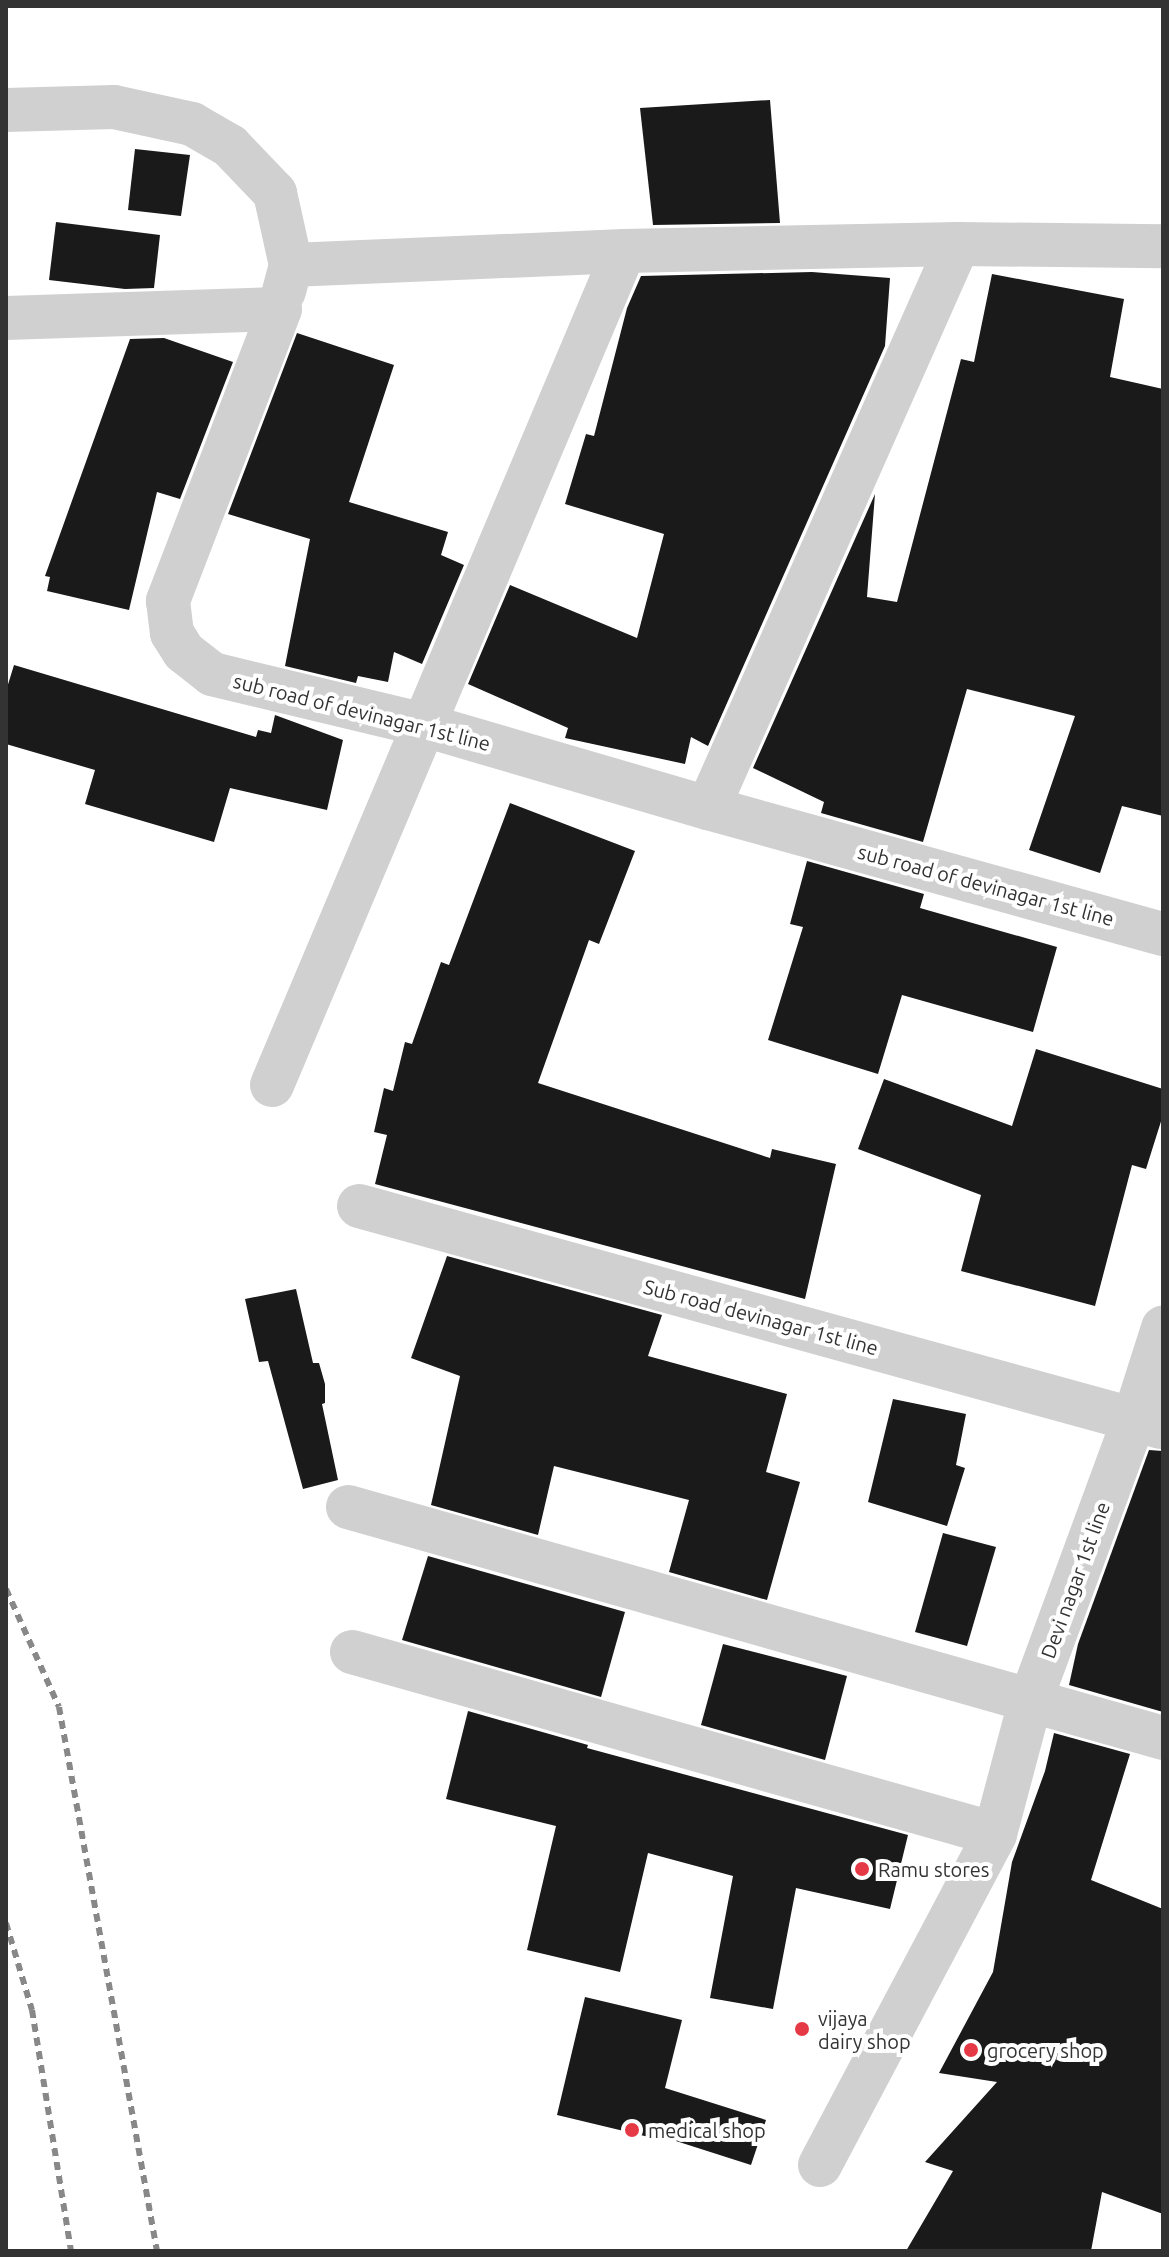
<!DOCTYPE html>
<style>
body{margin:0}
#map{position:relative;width:1169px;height:2257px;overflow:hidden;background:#fff;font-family:Ubuntu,sans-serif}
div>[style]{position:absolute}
.building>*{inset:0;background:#1a1a1a}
.street>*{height:44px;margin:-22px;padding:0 22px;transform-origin:22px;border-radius:22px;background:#d0d0d0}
.rail>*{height:6px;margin-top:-3px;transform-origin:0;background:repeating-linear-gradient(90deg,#888 0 8px,transparent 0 14px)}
.dots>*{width:22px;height:22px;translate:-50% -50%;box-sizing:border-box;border:4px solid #fff;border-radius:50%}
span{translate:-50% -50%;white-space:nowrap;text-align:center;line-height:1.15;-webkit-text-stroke:8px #fff;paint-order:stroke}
.street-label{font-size:20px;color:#333}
.poi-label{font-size:20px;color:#333}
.left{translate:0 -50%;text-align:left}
.frame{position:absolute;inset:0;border:8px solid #333;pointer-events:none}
</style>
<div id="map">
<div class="building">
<div style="clip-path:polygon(770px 100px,780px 223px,653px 225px,640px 108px)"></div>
<div style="clip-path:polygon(135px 149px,190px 155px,181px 216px,128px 210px)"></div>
<div style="clip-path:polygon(56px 222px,160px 235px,154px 288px,125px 289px,49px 280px)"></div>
<div style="clip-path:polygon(812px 272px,890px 278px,885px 346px,708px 746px,691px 737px,685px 764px,565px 738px,568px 728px,468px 684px,510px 585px,637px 638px,664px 534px,565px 504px,586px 434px,594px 436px,627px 308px,641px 276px)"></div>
<div style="clip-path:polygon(992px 274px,1124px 299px,1110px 377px,1163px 389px,1163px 816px,1122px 806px,1100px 873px,1029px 850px,1075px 716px,967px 689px,923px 842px,821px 813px,824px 802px,753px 768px,875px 494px,867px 597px,897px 602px,961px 359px,974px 362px)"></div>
<div style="clip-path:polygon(297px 333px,394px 365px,349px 502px,448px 532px,441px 555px,464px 565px,422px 664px,394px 652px,388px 682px,358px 676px,356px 683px,285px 666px,310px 539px,228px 514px)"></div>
<div style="clip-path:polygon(164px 338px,233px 362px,180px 499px,157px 492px,129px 610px,47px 591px,50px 577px,45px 576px,130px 339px)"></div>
<div style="clip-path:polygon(14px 665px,256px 737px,258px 730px,271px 733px,275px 715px,343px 740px,327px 810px,230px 788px,214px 842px,85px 804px,95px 770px,6px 744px,6px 691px)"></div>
<div style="clip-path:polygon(510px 803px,635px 851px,599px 944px,589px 940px,538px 1083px,770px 1158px,772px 1149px,836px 1164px,805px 1299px,375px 1184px,387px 1135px,374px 1132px,384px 1088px,393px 1091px,405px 1042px,412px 1044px,441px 962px,449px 965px)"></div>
<div style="clip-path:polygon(807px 861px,924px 894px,920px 908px,1057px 947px,1033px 1032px,902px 995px,878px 1074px,768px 1040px,803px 927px,790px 924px)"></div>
<div style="clip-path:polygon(1036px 1049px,1163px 1089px,1163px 1115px,1146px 1169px,1132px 1165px,1095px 1306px,961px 1271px,981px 1195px,858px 1149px,884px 1079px,1012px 1126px)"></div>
<div style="clip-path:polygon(447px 1256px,662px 1315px,648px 1356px,787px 1394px,766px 1472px,800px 1482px,767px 1600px,669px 1572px,689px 1500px,554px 1466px,538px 1535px,431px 1505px,460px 1376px,411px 1358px)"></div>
<div style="clip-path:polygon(296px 1289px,313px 1363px,319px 1363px,325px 1384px,325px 1403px,322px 1404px,338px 1480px,303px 1489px,268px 1361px,259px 1362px,245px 1299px)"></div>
<div style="clip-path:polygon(893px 1399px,966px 1414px,956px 1465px,965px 1468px,947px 1526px,868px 1502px)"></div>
<div style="clip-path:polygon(1149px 1450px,1163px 1451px,1163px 1712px,1069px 1685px,1078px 1644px)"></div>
<div style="clip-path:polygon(943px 1533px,996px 1547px,967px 1646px,915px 1632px)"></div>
<div style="clip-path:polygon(428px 1556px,625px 1612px,601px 1697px,402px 1640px)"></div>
<div style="clip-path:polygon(723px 1644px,847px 1676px,825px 1760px,701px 1725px)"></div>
<div style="clip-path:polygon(468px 1711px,588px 1745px,587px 1748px,908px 1835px,890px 1909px,796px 1888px,773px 2009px,710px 1998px,733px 1876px,648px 1853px,620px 1972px,527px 1950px,556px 1826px,446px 1799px)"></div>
<div style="clip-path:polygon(1054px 1733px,1130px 1754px,1091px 1880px,1163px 1909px,1163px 2214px,1102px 2192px,1091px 2251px,906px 2251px,953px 2171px,925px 2162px,997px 2082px,939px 2073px,993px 1972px,1012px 1862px,1045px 1771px)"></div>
<div style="clip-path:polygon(585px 1997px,682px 2020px,665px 2088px,766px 2120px,751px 2165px,654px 2134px,653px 2138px,557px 2115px)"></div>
</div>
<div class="street">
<div style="left:6px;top:110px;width:108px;rotate:-1.6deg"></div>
<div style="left:114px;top:107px;width:80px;rotate:12.3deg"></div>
<div style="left:192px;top:124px;width:44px;rotate:30.1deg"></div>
<div style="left:230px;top:146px;width:65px;rotate:46.2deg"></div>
<div style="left:275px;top:193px;width:74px;rotate:77.5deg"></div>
<div style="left:291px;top:265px;width:27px;rotate:105deg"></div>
<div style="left:291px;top:265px;width:333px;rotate:-2.4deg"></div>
<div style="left:624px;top:251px;width:334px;rotate:-1.2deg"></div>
<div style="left:958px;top:244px;width:205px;rotate:0.6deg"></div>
<div style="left:6px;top:318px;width:274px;rotate:-1.9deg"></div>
<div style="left:280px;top:309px;width:313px;rotate:111deg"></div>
<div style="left:168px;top:601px;width:32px;rotate:83deg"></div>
<div style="left:172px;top:633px;width:22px;rotate:58deg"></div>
<div style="left:184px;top:652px;width:36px;rotate:38deg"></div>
<div style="left:212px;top:674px;width:218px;rotate:13.5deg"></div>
<div style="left:424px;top:725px;width:296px;rotate:16.3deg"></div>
<div style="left:708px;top:808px;width:472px;rotate:15.5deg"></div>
<div style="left:708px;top:808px;width:617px;rotate:-66.09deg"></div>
<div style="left:272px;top:1085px;width:905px;rotate:-67.12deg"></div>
<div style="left:359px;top:1206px;width:832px;rotate:15.41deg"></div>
<div style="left:348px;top:1507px;width:847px;rotate:15.82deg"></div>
<div style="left:352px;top:1652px;width:668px;rotate:15.8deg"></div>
<div style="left:820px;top:2165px;width:374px;rotate:-62.1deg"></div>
<div style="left:995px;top:1834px;width:137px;rotate:-75.1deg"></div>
<div style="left:1030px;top:1702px;width:302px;rotate:-69.8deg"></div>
<div style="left:1134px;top:1419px;width:96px;rotate:-72.3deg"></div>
</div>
<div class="rail">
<div style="left:6px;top:1589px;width:129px;rotate:65.8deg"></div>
<div style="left:59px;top:1707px;width:553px;rotate:79.79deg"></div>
<div style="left:6px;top:1923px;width:91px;rotate:73.4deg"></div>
<div style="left:32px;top:2010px;width:244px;rotate:80.8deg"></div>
</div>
<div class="dots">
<div style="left:862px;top:1869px;background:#e63946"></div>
<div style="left:802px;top:2029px;background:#e63946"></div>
<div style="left:971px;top:2050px;background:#e63946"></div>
<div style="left:632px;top:2130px;background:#e63946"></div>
</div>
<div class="street-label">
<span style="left:362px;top:712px;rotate:14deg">sub road of devinagar 1st line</span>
<span style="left:986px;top:885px;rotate:15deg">sub road of devinagar 1st line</span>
<span style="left:761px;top:1317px;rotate:15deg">Sub road devinagar 1st line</span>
<span style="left:1075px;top:1580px;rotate:-70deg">Devi nagar 1st line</span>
</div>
<div class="poi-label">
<span class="left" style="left:878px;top:1869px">Ramu stores</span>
<span class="left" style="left:818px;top:2030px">vijaya<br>dairy shop</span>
<span class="left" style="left:987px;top:2050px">grocery shop</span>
<span class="left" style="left:648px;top:2130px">medical shop</span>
</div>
<div class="frame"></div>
</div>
